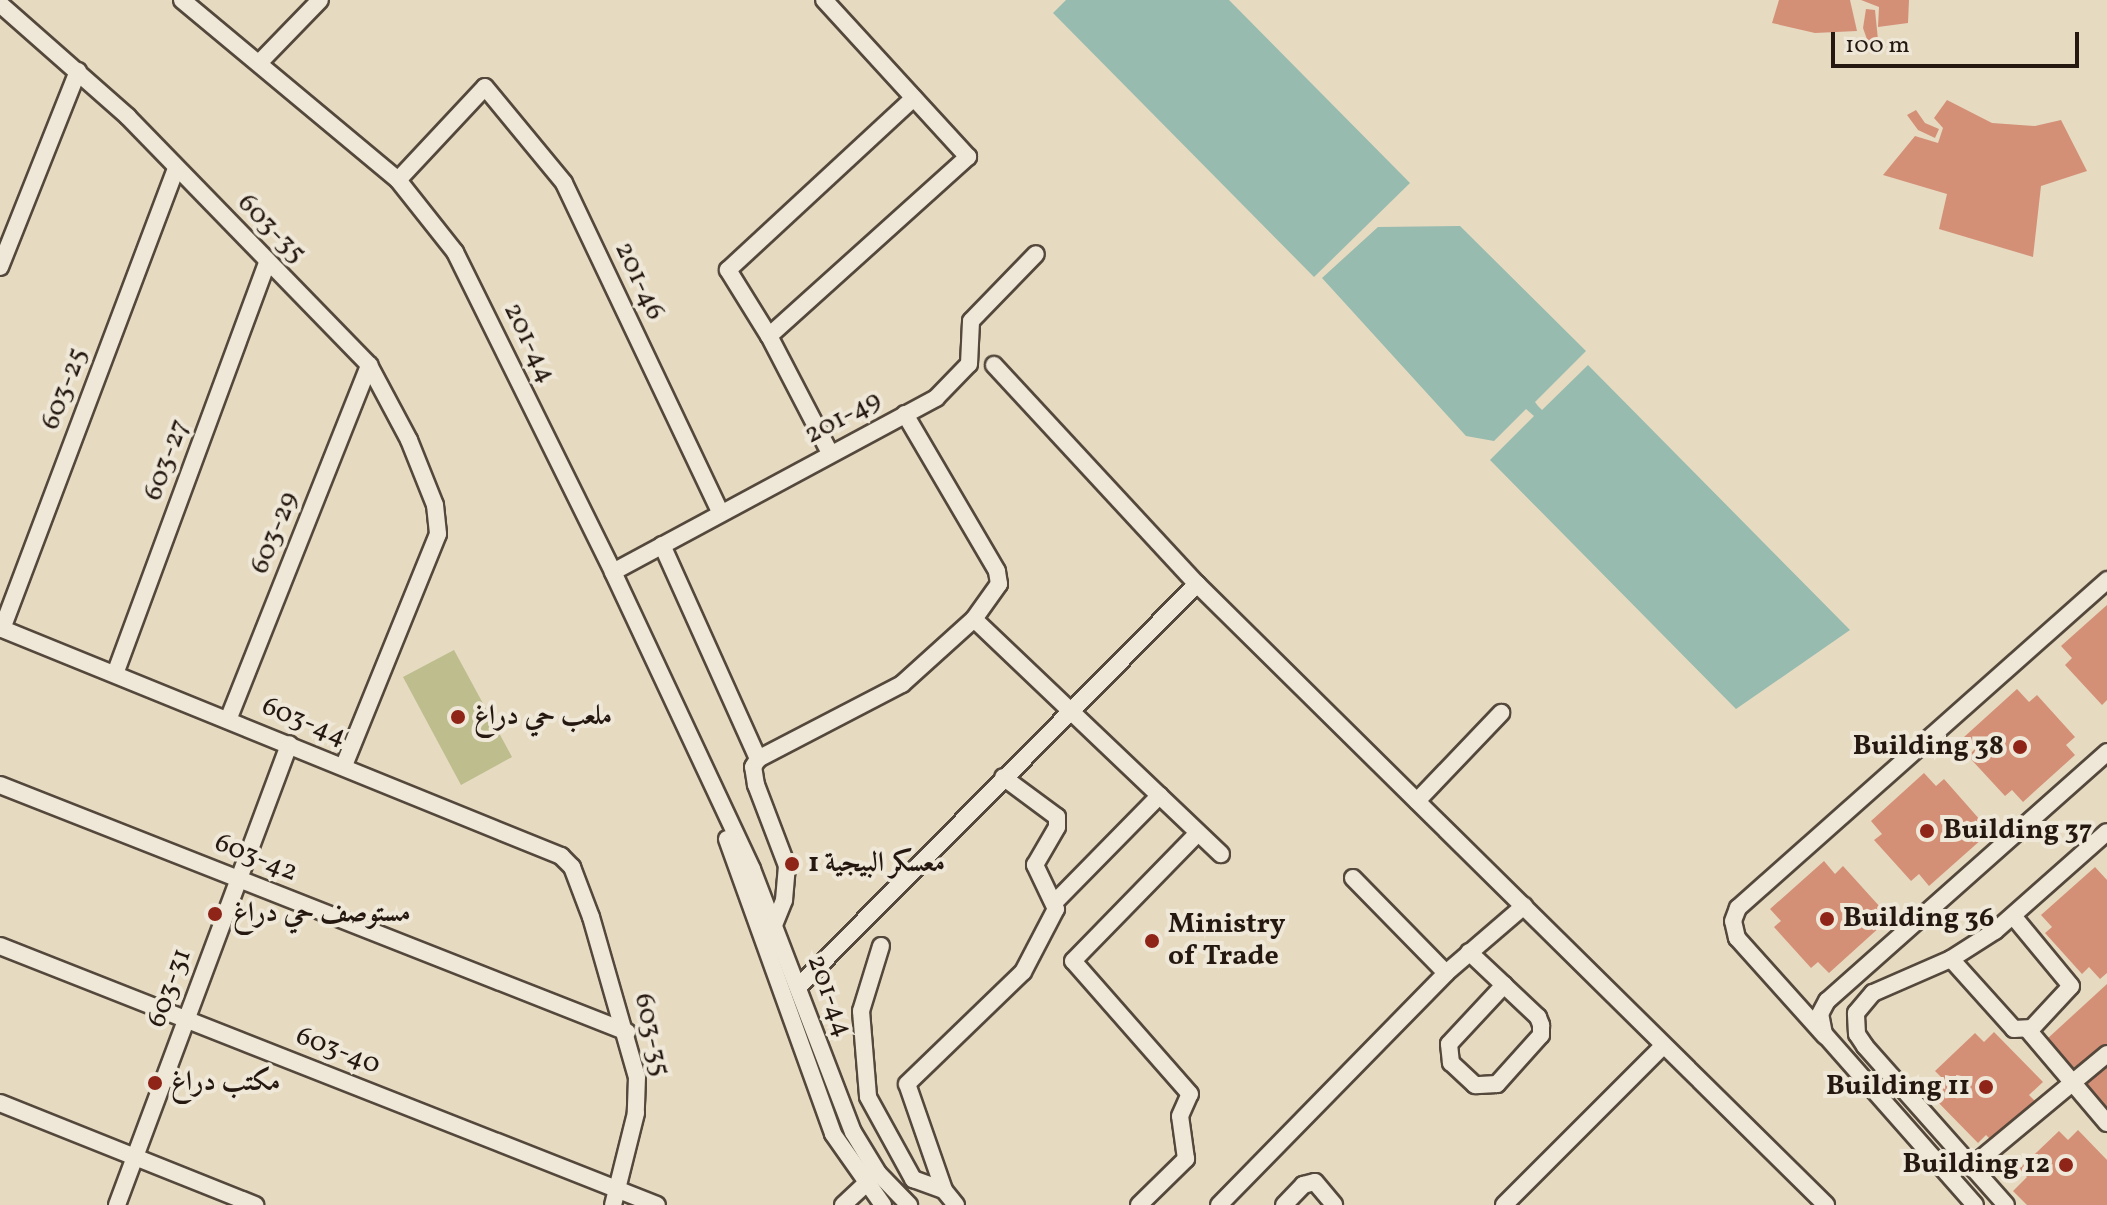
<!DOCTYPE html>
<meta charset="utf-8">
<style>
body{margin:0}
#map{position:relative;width:2107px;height:1205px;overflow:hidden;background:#e6dac1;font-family:Vollkorn,Amiri,serif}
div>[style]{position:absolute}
.green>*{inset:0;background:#bdbd8d}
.water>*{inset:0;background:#97bbae}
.building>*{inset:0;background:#d49077}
.roads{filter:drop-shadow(2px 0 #54483c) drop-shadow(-2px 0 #54483c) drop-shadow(0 2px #54483c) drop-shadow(0 -2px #54483c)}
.minor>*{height:16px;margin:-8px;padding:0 8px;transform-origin:8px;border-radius:8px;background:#efe7d7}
.dots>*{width:22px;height:22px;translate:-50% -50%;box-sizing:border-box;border:4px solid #efe7d7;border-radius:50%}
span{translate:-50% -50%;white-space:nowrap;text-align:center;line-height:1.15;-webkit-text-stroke:8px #efe7d7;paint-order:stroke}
.street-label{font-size:28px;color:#241810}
.poi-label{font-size:28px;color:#241810;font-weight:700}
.left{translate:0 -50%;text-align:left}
.right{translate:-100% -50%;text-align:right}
.scale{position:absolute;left:1831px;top:32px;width:248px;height:36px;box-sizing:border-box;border:4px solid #241810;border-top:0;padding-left:10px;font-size:24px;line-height:28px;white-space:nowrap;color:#241810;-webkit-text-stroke:6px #efe7d7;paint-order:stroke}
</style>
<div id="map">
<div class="green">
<div style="clip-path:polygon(454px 650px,512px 757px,461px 785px,403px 677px)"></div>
</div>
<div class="water">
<div style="clip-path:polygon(1066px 0,1229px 0,1410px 183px,1314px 277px,1053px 13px)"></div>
<div style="clip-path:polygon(1460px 226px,1586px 351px,1535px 402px,1538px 406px,1542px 410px,1588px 365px,1850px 630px,1736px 709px,1490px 460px,1534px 416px,1526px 409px,1494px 441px,1466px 436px,1322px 278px,1378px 227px)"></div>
</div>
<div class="building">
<div style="clip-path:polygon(1779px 0,1850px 0,1857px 31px,1815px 33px,1772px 23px)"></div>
<div style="clip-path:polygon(1861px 0,1909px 0,1908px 23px,1878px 27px,1879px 7px)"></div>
<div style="clip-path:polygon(1866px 9px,1875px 10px,1878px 40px,1869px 45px,1863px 28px)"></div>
<div style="clip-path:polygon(1947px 100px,1992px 123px,2035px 126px,2061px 120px,2087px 171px,2041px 186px,2033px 257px,1939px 229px,1947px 194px,1883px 175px,1915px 136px,1938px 143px,1943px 128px,1934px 118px)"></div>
<div style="clip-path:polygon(1916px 110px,1925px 123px,1939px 129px,1935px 138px,1918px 130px,1907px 115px)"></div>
<div style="clip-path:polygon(2107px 605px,2107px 700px,2102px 705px,2065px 665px,2072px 658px,2061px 646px)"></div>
<div style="clip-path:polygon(2017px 689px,2029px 702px,2037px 695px,2075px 737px,2066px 745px,2075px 755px,2023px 802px,2012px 790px,2005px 796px,1968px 756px,1975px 749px,1964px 737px)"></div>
<div style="clip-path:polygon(1924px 773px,1936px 786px,1944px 779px,1981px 821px,1973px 829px,1982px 839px,1929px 886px,1919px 874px,1911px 881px,1874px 840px,1882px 834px,1871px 821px)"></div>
<div style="clip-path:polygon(1824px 861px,1835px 874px,1843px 866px,1881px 908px,1872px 916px,1881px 926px,1829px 973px,1818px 962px,1811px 968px,1774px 927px,1781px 921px,1770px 909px)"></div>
<div style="clip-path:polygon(2095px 867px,2107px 880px,2107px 973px,2100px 979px,2089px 967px,2082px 974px,2045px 933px,2052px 927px,2041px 915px)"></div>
<div style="clip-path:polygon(2107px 984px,2107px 1134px,2035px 1050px)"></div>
<div style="clip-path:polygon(1994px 1032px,2043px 1082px,2029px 1095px,2036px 1102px,1994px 1143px,1986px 1135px,1978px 1143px,1929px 1093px,1943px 1079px,1935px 1071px,1975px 1033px,1984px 1042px)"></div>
<div style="clip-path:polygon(2078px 1130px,2107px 1160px,2107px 1205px,2027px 1205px,2013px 1191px,2027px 1177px,2019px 1169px,2059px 1131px,2068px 1140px)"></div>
</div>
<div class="roads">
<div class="minor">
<div style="left:182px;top:0;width:281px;rotate:39.8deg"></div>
<div style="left:398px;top:180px;width:92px;rotate:51.6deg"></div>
<div style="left:455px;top:252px;width:357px;rotate:63.7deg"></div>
<div style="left:613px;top:572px;width:328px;rotate:64.9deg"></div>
<div style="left:752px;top:869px;width:282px;rotate:69deg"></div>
<div style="left:853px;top:1132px;width:48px;rotate:58.6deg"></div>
<div style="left:878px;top:1173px;width:45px;rotate:45.9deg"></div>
<div style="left:0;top:4px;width:171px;rotate:41.4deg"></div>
<div style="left:128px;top:117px;width:346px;rotate:45.8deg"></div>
<div style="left:369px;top:365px;width:85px;rotate:61.9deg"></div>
<div style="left:409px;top:440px;width:70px;rotate:68.2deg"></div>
<div style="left:435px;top:505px;width:29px;rotate:84deg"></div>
<div style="left:438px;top:534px;width:250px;rotate:112.1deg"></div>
<div style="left:260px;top:62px;width:86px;rotate:-45.9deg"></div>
<div style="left:398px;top:180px;width:127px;rotate:-46.9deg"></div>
<div style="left:485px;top:87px;width:124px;rotate:50.5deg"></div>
<div style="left:564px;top:183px;width:365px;rotate:64.6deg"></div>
<div style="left:0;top:267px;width:211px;rotate:-68.3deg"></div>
<div style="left:769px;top:336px;width:268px;rotate:-42deg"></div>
<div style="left:968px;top:157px;width:213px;rotate:-132.5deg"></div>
<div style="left:994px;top:365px;width:299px;rotate:47.2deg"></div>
<div style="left:1197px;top:584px;width:884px;rotate:44.63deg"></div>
<div style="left:830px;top:453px;width:132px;rotate:-117.5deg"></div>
<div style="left:769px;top:336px;width:78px;rotate:-121.8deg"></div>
<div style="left:728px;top:270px;width:253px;rotate:-42.8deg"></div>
<div style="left:662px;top:545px;width:235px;rotate:65.8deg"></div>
<div style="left:613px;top:572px;width:367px;rotate:-28.3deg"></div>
<div style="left:936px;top:398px;width:47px;rotate:-45.9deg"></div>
<div style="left:969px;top:364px;width:43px;rotate:-87.3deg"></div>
<div style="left:971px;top:321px;width:93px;rotate:-45.9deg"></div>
<div style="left:974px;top:619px;width:341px;rotate:43.6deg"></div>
<div style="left:0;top:628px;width:606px;rotate:22.12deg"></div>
<div style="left:561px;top:856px;width:16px;rotate:45deg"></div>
<div style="left:572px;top:867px;width:53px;rotate:69.2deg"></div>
<div style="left:591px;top:917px;width:166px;rotate:74deg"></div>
<div style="left:637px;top:1077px;width:36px;rotate:92deg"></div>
<div style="left:636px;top:1113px;width:95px;rotate:104deg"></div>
<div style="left:2px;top:629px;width:493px;rotate:-69.3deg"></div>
<div style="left:115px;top:674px;width:437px;rotate:-69.7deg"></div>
<div style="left:228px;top:720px;width:382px;rotate:-68.3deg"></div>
<div style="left:0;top:785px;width:674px;rotate:21.5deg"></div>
<div style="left:1417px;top:801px;width:122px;rotate:-46.3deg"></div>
<div style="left:727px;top:839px;width:313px;rotate:70.2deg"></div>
<div style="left:833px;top:1134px;width:87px;rotate:54.8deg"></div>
<div style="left:1353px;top:878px;width:133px;rotate:45.6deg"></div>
<div style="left:1056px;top:901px;width:148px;rotate:-45.5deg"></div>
<div style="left:774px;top:925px;width:27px;rotate:-68deg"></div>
<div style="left:784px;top:900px;width:34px;rotate:-85deg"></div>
<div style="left:787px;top:866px;width:87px;rotate:-110.9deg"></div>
<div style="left:756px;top:785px;width:18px;rotate:-99deg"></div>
<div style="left:753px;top:767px;width:9px;rotate:-58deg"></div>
<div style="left:758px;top:759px;width:162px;rotate:-27.5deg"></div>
<div style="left:902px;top:684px;width:97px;rotate:-42.1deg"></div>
<div style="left:974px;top:619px;width:43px;rotate:-54.5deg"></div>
<div style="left:999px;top:584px;width:13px;rotate:-99deg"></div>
<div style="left:997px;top:571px;width:182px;rotate:-120.4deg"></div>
<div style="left:0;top:946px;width:706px;rotate:21.52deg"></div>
<div style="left:881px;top:946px;width:68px;rotate:107.1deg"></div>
<div style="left:861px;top:1011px;width:86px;rotate:85.3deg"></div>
<div style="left:868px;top:1097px;width:94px;rotate:61.2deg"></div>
<div style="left:913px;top:1179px;width:33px;rotate:20deg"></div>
<div style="left:1469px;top:952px;width:48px;rotate:43.3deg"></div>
<div style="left:1504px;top:985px;width:47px;rotate:43.3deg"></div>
<div style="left:1538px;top:1017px;width:9px;rotate:69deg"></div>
<div style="left:1541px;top:1025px;width:10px;rotate:90deg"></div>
<div style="left:1541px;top:1035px;width:66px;rotate:131.9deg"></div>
<div style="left:1497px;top:1084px;width:22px;rotate:177deg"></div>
<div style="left:1475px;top:1085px;width:33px;rotate:-137deg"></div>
<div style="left:1451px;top:1063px;width:19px;rotate:-96deg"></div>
<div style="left:1449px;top:1044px;width:81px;rotate:-47deg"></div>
<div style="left:1951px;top:959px;width:94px;rotate:48deg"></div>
<div style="left:2014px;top:1029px;width:18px;rotate:-3deg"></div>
<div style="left:2032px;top:1028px;width:57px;rotate:-47.1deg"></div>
<div style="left:2071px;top:986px;width:91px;rotate:-129.6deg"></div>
<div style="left:799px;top:986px;width:566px;rotate:-45.29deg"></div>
<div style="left:2028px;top:1030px;width:122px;rotate:49.7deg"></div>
<div style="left:1825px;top:1036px;width:132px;rotate:-131.9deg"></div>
<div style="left:1737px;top:938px;width:17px;rotate:-103deg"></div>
<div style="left:1733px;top:921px;width:14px;rotate:-69deg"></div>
<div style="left:1738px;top:908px;width:494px;rotate:-41.6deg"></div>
<div style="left:0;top:1103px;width:275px;rotate:21.8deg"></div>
<div style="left:1971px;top:1167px;width:177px;rotate:-39.7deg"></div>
<div style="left:117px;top:1205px;width:492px;rotate:-69.5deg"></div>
<div style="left:843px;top:1205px;width:38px;rotate:-43deg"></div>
<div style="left:956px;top:1205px;width:19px;rotate:-129deg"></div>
<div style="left:944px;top:1190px;width:112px;rotate:-109.2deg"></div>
<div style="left:907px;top:1084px;width:161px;rotate:-44deg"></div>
<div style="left:1023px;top:972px;width:71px;rotate:-62.4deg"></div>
<div style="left:1056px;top:909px;width:49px;rotate:-115.5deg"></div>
<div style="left:1035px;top:865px;width:44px;rotate:-59.9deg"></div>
<div style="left:1057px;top:827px;width:10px;rotate:-90deg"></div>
<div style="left:1057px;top:817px;width:67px;rotate:-143.5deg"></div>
<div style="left:1139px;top:1205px;width:66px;rotate:-44.4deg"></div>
<div style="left:1186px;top:1159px;width:43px;rotate:-97.9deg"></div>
<div style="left:1180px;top:1116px;width:24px;rotate:-66deg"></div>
<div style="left:1190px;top:1094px;width:177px;rotate:-131.3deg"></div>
<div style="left:1073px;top:961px;width:179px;rotate:-45.7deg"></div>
<div style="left:1219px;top:1205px;width:325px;rotate:-45.6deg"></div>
<div style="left:1446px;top:973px;width:103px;rotate:-40.7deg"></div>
<div style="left:1284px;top:1205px;width:28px;rotate:-46deg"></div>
<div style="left:1303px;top:1185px;width:12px;rotate:-14deg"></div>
<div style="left:1315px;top:1182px;width:30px;rotate:50deg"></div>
<div style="left:1504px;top:1205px;width:225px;rotate:-45deg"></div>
<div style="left:1975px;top:1205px;width:228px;rotate:-131.4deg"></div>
<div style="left:1824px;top:1034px;width:20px;rotate:-101deg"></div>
<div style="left:1820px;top:1014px;width:15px;rotate:-62deg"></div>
<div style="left:1827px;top:1001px;width:375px;rotate:-41.6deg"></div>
<div style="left:2006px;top:1205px;width:213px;rotate:-131.6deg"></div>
<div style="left:1865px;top:1046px;width:14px;rotate:-124deg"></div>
<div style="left:1857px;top:1034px;width:21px;rotate:-93deg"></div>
<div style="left:1856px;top:1013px;width:26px;rotate:-50deg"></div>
<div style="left:1873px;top:993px;width:85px;rotate:-23.6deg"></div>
<div style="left:1951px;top:959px;width:52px;rotate:-32.5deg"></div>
<div style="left:1995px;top:931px;width:149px;rotate:-41.5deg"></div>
</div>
</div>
<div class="dots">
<div style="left:458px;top:717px;background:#8f2418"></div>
<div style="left:2020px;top:747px;background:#8f2418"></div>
<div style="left:1927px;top:831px;background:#8f2418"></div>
<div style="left:792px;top:864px;background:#8f2418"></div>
<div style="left:215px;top:914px;background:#8f2418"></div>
<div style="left:1827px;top:919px;background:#8f2418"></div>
<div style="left:1152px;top:941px;background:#8f2418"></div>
<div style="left:155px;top:1083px;background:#8f2418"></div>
<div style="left:1986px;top:1087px;background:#8f2418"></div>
<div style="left:2066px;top:1165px;background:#8f2418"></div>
</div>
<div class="street-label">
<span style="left:271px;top:229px;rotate:46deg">603-35</span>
<span style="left:639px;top:281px;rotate:65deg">201-46</span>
<span style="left:529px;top:343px;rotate:64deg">201-44</span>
<span style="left:65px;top:389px;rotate:-69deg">603-25</span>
<span style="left:843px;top:418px;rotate:-28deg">201-49</span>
<span style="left:167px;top:460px;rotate:-70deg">603-27</span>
<span style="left:275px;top:533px;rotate:-68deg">603-29</span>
<span style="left:304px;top:722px;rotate:22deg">603-44</span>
<span style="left:256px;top:858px;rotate:22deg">603-42</span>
<span style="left:170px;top:988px;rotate:-70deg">603-31</span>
<span style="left:829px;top:996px;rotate:70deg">201-44</span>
<span style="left:651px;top:1035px;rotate:78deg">603-35</span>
<span style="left:338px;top:1051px;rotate:21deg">603-40</span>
</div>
<div class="poi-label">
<span class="left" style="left:474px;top:717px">ملعب حي دراغ</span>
<span class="right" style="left:2004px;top:747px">Building 38</span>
<span class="left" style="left:1943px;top:831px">Building 37</span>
<span class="left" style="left:808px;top:864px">معسكر البيجية 1</span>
<span class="left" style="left:233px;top:914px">مستوصف حي دراغ</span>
<span class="left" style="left:1843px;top:919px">Building 36</span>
<span class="left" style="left:1168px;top:941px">Ministry<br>of Trade</span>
<span class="left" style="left:171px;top:1083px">مكتب دراغ</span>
<span class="right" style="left:1970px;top:1087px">Building 11</span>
<span class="right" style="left:2050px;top:1165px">Building 12</span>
</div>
<div class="scale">100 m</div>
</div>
